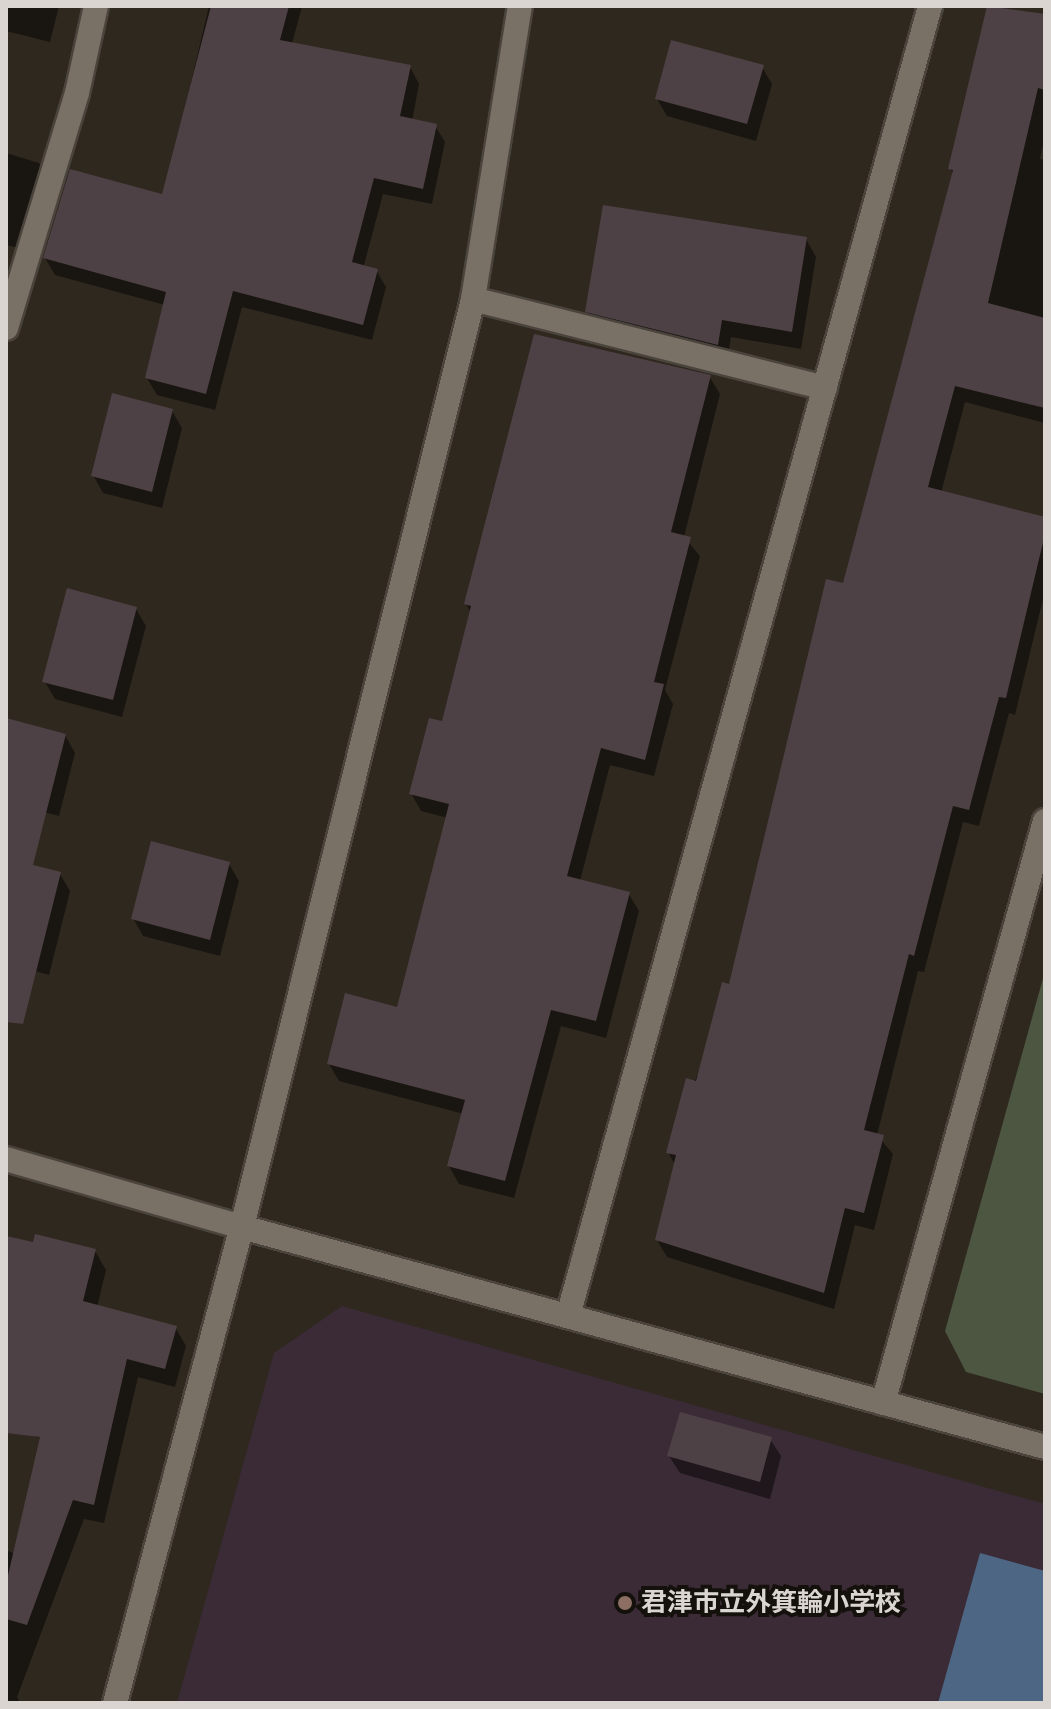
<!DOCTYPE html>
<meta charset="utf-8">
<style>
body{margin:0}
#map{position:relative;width:1051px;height:1709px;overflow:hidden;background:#2f281f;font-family:Cabin,"Noto Sans JP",sans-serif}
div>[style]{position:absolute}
.education>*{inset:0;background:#3b2b36}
.green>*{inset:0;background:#4c5641}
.water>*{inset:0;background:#4d6683}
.shadow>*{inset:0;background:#0007}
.building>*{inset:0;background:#4e4145}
.roads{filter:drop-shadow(2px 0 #4a443d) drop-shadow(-2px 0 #4a443d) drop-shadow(0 2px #4a443d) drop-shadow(0 -2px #4a443d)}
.minor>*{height:24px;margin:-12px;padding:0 12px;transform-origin:12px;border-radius:12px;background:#797066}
.tertiary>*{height:24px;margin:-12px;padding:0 12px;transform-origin:12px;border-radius:12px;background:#797066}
.dots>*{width:22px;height:22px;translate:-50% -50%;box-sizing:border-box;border:4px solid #14110d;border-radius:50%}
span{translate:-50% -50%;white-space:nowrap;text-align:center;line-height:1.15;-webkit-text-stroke:8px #14110d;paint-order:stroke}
.poi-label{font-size:26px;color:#dad5d0;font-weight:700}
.left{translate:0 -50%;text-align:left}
.frame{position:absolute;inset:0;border:8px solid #dad5d0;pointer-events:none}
</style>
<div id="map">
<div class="education">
<div style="clip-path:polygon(342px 1306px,1045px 1504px,1045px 1703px,177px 1703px,274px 1353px)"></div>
</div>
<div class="green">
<div style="clip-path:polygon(1045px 971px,1045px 1394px,966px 1372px,945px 1331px)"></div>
</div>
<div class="water">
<div style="clip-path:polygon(980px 1553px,1045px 1571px,1045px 1703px,938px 1703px)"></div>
</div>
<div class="shadow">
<div style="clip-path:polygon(6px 6px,59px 6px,50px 42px,6px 31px)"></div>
<div style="clip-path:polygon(209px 6px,302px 6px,292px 44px,410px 67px,419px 84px,412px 121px,435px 126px,445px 142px,432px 204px,383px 194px,364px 265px,376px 270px,386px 287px,372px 340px,242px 307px,215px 410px,157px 395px,147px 378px,165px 305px,55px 275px,45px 258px,164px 196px)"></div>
<div style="clip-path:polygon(989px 6px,1045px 16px,1045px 135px,1040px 159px,1045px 160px,1045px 423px,965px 402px,941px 493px,1045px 519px,1045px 591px,1015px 715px,1009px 713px,979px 826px,963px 822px,924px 972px,918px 971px,877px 1135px,893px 1154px,874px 1230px,855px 1225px,834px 1309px,667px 1257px,657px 1240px,675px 1165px,668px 1152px,731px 986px,844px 585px,954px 175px,950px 168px)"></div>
<div style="clip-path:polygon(762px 67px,772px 84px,756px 141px,667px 116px,657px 99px)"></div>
<div style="clip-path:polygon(6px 153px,39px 163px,49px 181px,28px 250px,6px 245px)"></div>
<div style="clip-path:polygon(806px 239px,816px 257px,801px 349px,731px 337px,727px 362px,597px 329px,587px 311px)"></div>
<div style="clip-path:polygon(709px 376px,720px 394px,684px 537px,700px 556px,665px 690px,673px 704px,654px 776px,610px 765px,580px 881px,628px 893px,639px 911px,606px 1038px,561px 1026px,514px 1198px,459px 1184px,449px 1166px,464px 1114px,339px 1081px,329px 1064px,399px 1009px,448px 818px,421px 811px,411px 793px,443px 723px,471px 613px,466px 604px)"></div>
<div style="clip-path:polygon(172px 411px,182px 428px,162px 508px,103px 493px,93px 475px)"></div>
<div style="clip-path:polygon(136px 609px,146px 626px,122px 717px,55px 699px,45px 682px)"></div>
<div style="clip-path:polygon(6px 720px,65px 735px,75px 753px,59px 816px,6px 802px)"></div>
<div style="clip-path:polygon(6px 860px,60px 874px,70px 891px,49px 975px,6px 963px)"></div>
<div style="clip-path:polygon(229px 864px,239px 881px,220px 956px,143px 936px,133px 918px)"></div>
<div style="clip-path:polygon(6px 1238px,95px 1251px,106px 1270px,97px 1307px,175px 1327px,186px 1346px,175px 1387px,138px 1377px,104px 1523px,84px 1519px,17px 1697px,20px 1703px,6px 1703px,6px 1550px,15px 1554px,42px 1438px,6px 1430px)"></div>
<div style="clip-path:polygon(770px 1439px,781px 1456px,770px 1499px,680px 1473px,669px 1456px)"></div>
</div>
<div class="building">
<div style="clip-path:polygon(211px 6px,289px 6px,280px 40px,411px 65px,400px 116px,437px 124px,423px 189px,374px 178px,352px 262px,378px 269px,363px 325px,233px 291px,206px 394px,145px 378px,166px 292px,43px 258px,70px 169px,162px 194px)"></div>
<div style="clip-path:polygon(987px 6px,1045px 14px,1045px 90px,1038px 88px,988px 303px,1045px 318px,1045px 408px,955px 386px,928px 487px,1045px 517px,1045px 534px,1006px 698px,999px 697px,969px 810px,953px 806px,914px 956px,909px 954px,864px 1130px,884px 1135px,864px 1213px,845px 1208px,824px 1293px,655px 1240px,676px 1155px,666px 1153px,686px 1078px,696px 1081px,722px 982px,729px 984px,826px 579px,843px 583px,953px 170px,948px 169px)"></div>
<div style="clip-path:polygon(671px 40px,764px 65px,747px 124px,655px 99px)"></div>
<div style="clip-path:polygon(603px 205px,807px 237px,792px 332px,722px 320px,718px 345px,585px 312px)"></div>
<div style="clip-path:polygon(534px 334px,711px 375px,671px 532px,691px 537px,654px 682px,664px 684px,645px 760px,601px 748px,567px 876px,630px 892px,596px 1021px,551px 1010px,505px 1181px,447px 1166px,465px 1100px,327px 1064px,345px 993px,397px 1007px,449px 804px,409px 794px,429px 718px,442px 721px,471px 606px,464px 604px)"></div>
<div style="clip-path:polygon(112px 393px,173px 409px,152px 492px,91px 476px)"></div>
<div style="clip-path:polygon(67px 588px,137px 607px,113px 700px,42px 682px)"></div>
<div style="clip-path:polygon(6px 718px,66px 734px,33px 865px,61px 872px,23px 1024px,6px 1022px)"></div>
<div style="clip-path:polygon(151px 841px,230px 862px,210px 940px,131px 919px)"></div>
<div style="clip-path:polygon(35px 1234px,96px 1249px,83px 1301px,177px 1326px,165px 1369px,127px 1359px,94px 1505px,73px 1500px,27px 1625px,6px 1619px,6px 1584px,40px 1437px,6px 1433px,6px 1236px,33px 1242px)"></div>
<div style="clip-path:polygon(680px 1412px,772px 1437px,760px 1482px,667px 1456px)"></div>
</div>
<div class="roads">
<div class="minor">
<div style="left:473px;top:299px;width:363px;rotate:14.2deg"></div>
<div style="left:6px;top:328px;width:245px;rotate:-73.2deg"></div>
<div style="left:77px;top:93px;width:89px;rotate:-77.7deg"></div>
<div style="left:6px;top:1159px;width:246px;rotate:16.1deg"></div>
<div style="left:568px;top:1316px;width:1359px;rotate:-74.55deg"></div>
<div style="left:883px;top:1403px;width:604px;rotate:-74.45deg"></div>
<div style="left:115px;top:1703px;width:493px;rotate:-75.1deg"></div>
<div style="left:242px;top:1227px;width:956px;rotate:-76.02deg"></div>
<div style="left:473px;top:299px;width:297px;rotate:-80.9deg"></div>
</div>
<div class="tertiary">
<div style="left:242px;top:1227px;width:833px;rotate:15.32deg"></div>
</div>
</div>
<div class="dots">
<div style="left:625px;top:1603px;background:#8d6e63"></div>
</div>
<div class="poi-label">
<span class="left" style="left:641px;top:1603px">君津市立外箕輪小学校</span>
</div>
<div class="frame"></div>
</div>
